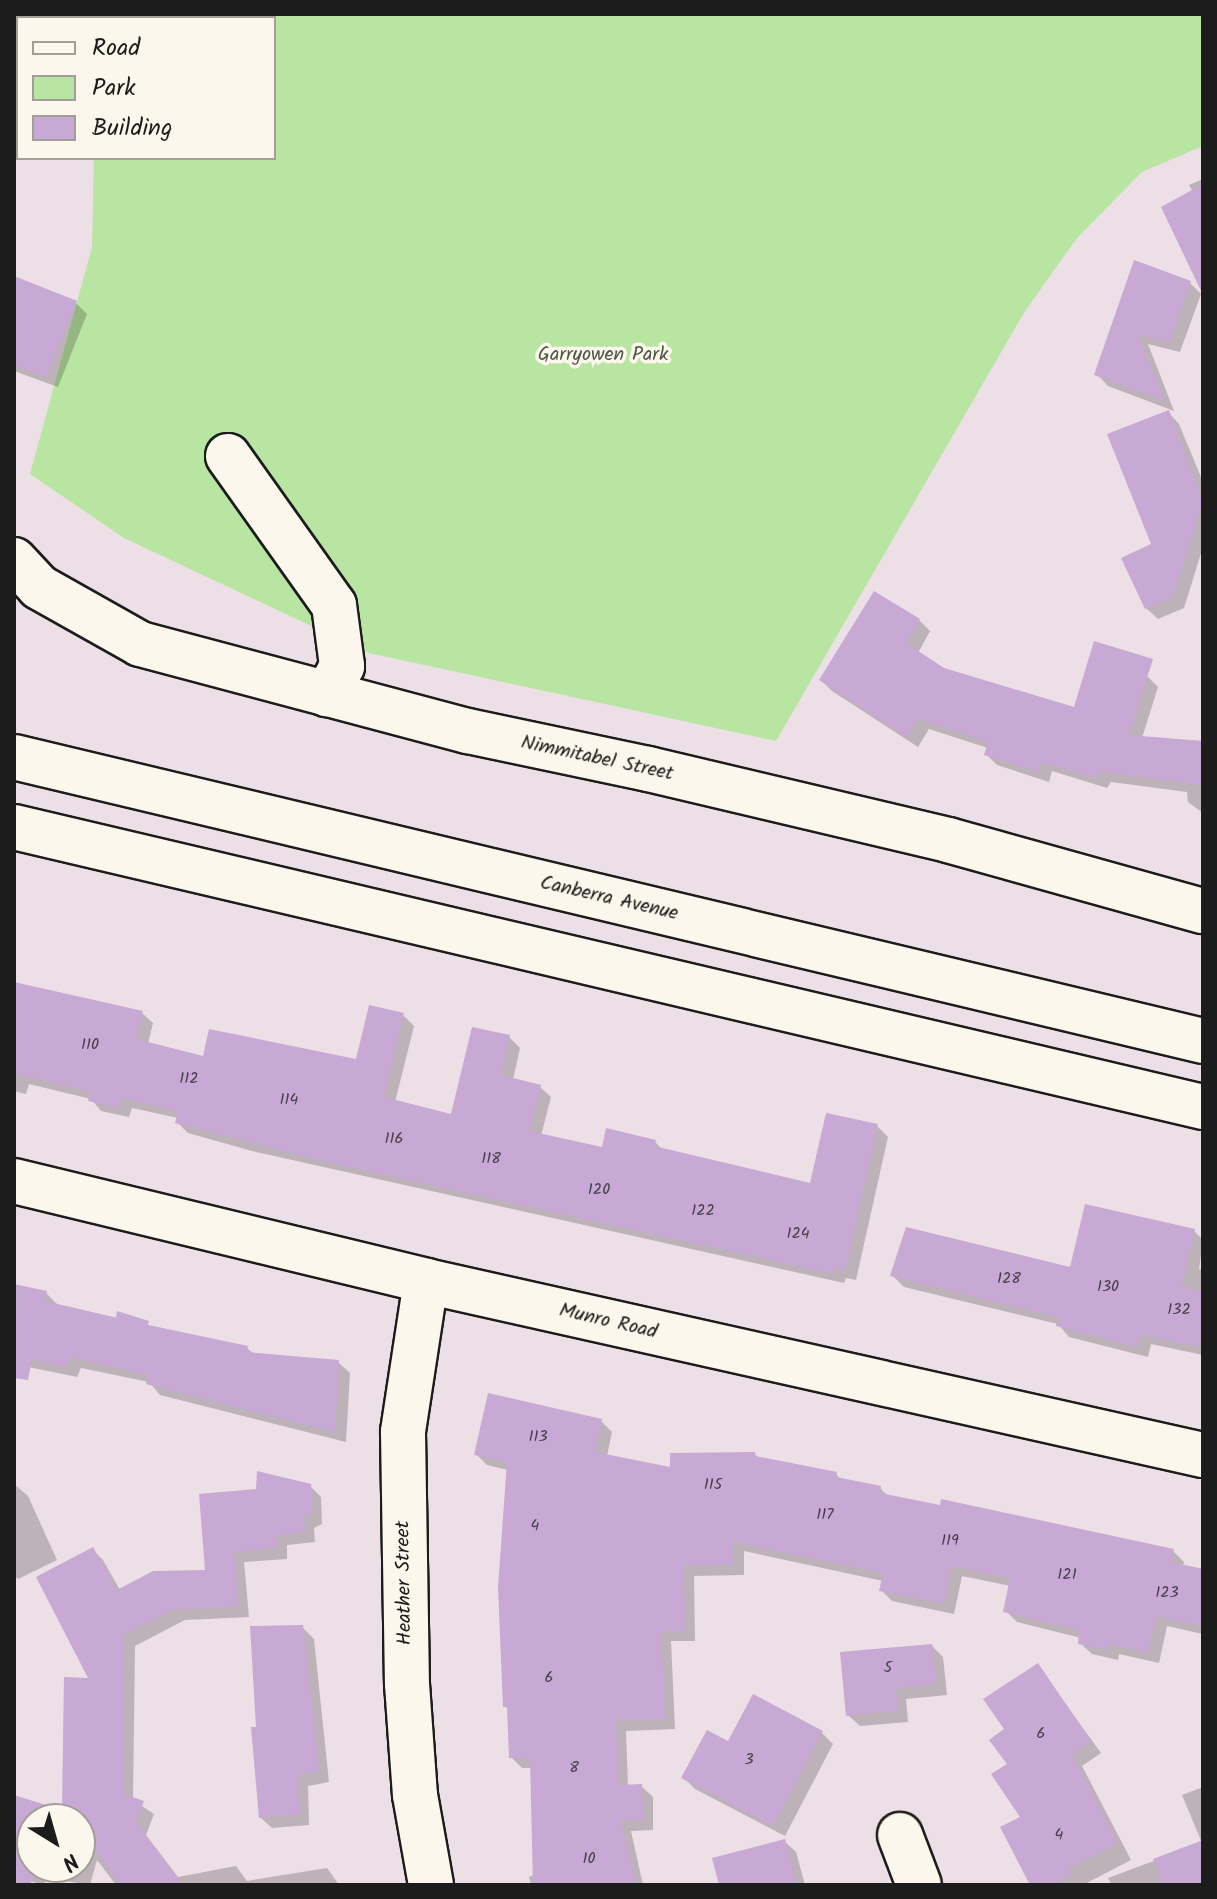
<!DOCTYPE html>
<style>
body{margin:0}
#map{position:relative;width:1217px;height:1899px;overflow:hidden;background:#ecdfe5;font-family:Kalam,sans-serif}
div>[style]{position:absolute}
.green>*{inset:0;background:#b9e5a2}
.shadow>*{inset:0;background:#0003}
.building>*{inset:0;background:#c8a8d4}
.roads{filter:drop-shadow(2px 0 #1c1c1c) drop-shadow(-2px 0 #1c1c1c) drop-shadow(0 2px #1c1c1c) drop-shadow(0 -2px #1c1c1c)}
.minor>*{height:44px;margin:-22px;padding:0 22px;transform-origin:22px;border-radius:22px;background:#fbf7ec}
.highway>*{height:44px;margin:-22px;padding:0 22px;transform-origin:22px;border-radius:22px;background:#fbf7ec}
span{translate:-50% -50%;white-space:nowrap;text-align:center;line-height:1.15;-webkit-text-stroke:7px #fbf7ec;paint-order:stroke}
.number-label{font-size:16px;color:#473f4a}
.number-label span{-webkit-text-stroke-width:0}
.park-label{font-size:20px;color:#4b5844}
.street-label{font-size:20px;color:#1c1c1c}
.frame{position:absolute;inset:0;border:16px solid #1c1c1c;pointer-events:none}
.legend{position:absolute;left:16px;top:16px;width:260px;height:144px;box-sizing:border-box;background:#fbf7ec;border:2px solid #a29f99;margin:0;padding:10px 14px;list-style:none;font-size:24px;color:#1c1c1c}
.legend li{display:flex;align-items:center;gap:16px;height:40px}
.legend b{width:40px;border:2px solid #a29f99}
.north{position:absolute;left:16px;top:1803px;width:80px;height:80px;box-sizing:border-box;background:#fbf7ec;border:2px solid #a29f99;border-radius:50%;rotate:143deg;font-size:22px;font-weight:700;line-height:32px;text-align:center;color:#1c1c1c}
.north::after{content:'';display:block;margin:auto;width:28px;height:36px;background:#1c1c1c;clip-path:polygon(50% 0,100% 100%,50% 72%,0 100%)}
</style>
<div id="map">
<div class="green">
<div style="clip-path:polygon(121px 14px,1203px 14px,1203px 146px,1142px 172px,1077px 238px,1025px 311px,776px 741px,369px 653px,124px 538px,30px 474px,92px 247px,94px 158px,274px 158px,274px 18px,117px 18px)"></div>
</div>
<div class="shadow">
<div style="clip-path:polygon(1203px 179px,1203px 271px,1193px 192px,1189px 185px)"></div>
<div style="clip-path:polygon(14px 278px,76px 303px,87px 314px,58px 387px,14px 371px)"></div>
<div style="clip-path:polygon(1190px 283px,1201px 294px,1180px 352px,1148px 344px,1174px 411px,1108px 386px,1097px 374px)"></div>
<div style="clip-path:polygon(1168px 412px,1179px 424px,1203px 482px,1203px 547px,1184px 608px,1158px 619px,1146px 608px)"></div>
<div style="clip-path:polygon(919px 620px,930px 631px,918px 653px,943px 670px,1075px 710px,1147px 676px,1158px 687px,1142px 738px,1201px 742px,1203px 720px,1203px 813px,1188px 802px,1187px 792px,1111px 782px,1107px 788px,1052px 771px,1049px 782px,997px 765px,986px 754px,988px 748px,929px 729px,918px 747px,832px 691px,821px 680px)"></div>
<div style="clip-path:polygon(14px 983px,142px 1013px,153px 1023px,148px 1044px,204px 1058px,358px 1062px,403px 1015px,414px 1026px,395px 1102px,453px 1116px,509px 1037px,520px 1048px,513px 1080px,540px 1087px,551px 1097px,541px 1136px,603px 1149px,655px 1142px,663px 1150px,811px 1185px,877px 1126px,888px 1137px,856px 1280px,846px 1278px,844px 1283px,252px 1151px,188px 1133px,177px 1122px,178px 1118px,132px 1108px,129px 1117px,101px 1111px,91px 1099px,29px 1084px,26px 1094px,14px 1091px)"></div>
<div style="clip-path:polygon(1194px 1231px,1203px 1240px,1199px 1269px,1203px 1270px,1203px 1355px,1151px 1344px,1148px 1357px,1069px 1337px,1058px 1324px,904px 1287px,893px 1276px,1071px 1270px)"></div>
<div style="clip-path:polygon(14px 1286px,46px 1293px,57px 1304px,247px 1348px,254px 1354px,338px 1362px,350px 1373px,346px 1442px,160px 1395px,149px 1382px,81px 1368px,77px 1377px,14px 1364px)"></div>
<div style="clip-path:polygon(601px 1421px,612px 1432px,607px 1456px,672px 1470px,755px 1454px,759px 1459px,836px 1474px,841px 1480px,880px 1488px,889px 1497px,1173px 1551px,1184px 1562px,1183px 1567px,1203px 1571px,1203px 1634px,1167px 1626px,1159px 1663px,1119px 1654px,1118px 1660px,1092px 1654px,1080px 1643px,1081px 1638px,1017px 1622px,1006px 1611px,1011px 1586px,962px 1576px,954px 1614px,892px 1601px,881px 1590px,883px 1581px,744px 1551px,744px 1575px,694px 1576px,695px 1641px,671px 1641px,675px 1729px,626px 1731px,628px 1786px,641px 1786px,653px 1797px,653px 1830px,631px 1831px,643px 1885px,531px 1885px,529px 1877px,534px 1875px,532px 1768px,522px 1768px,511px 1757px,508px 1470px,487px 1465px,476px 1454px)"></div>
<div style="clip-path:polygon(14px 1484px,28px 1496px,57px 1560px,18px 1579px,14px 1575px)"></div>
<div style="clip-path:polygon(evenodd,310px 1486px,321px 1497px,322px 1524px,314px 1528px,315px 1542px,287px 1545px,287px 1559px,244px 1562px,249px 1617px,185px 1620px,135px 1646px,133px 1800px,154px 1814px,146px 1835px,178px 1877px,236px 1866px,247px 1881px,327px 1868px,339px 1885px,116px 1885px,97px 1860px,90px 1885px,49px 1878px,42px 1885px,14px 1875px,14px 1797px,64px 1812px,91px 1680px,92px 1549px,103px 1560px,120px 1590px,207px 1571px,310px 1486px,32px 1819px,80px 1819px,80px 1867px,32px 1867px,32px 1819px)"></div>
<div style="clip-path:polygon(302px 1627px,314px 1639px,329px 1782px,308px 1786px,309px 1825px,272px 1828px,260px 1817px,258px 1729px)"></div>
<div style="clip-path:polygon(932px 1646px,943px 1657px,947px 1695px,906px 1699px,908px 1722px,860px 1726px,848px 1715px)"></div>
<div style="clip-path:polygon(1038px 1666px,1101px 1753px,1082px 1766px,1131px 1860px,1083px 1885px,1032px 1885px,1023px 1818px,1009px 1765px,1007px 1730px)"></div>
<div style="clip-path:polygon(822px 1733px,833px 1744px,785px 1836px,695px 1789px,684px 1778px)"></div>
<div style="clip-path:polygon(1203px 1787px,1203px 1885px,1112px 1885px,1108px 1878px,1202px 1843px,1182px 1795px)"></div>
<div style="clip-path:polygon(784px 1841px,796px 1852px,805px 1885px,721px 1885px)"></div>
</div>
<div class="building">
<div style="clip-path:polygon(1203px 184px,1203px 295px,1161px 207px)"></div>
<div style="clip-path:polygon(1134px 260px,1191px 281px,1169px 342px,1138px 335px,1165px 401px,1094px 375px)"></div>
<div style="clip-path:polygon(14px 276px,77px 301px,46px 377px,14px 365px)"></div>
<div style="clip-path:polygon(1169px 410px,1203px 501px,1173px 597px,1145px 609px,1121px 558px,1151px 544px,1107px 434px)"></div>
<div style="clip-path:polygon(874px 591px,920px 619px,906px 643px,944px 668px,1074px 707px,1094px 641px,1153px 659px,1129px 735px,1203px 741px,1203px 785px,1100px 772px,1095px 778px,1041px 762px,1038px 772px,984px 755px,988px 742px,918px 719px,907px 737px,819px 680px)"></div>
<div style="clip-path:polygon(14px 982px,143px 1011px,136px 1039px,203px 1056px,209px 1029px,356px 1059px,369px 1005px,404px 1013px,384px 1097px,451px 1114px,472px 1027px,510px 1035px,501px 1075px,541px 1085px,529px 1131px,602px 1147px,606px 1128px,656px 1140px,654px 1146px,810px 1183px,826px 1113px,878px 1124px,845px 1271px,835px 1268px,834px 1274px,327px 1162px,175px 1123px,178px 1111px,121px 1098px,119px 1108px,88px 1101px,90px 1092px,14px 1073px)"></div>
<div style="clip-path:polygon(1085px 1204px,1195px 1229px,1182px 1287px,1203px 1292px,1203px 1330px,1198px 1347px,1140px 1334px,1137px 1347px,1056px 1326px,1058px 1317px,890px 1276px,906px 1227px,1070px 1267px)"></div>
<div style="clip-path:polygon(14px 1284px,47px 1291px,45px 1301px,116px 1318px,117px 1311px,149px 1321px,148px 1325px,248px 1346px,246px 1352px,339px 1360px,335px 1432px,146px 1384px,148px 1375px,70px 1357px,66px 1367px,32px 1360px,28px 1380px,14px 1378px)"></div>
<div style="clip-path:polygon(488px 1393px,602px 1419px,595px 1452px,670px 1467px,670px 1453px,755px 1452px,755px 1456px,837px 1472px,836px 1477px,881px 1486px,880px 1493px,940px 1505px,941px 1499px,1174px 1549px,1171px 1562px,1203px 1569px,1203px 1626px,1156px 1616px,1148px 1653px,1108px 1644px,1107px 1650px,1078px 1644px,1079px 1630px,1003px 1612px,1010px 1578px,951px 1566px,944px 1604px,879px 1591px,883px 1573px,734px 1542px,734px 1565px,684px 1565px,685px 1631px,661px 1631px,665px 1719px,616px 1720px,618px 1785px,642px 1784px,643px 1820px,621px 1820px,636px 1885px,533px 1885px,530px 1758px,509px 1758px,507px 1707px,503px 1707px,498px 1587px,507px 1462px,474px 1455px)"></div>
<div style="clip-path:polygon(evenodd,257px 1471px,311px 1484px,312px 1513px,304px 1516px,305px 1532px,277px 1535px,277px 1548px,234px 1552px,239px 1606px,173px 1610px,124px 1634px,123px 1794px,144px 1801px,136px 1822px,183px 1885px,120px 1885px,89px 1841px,78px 1879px,38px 1868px,30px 1885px,14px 1885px,14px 1795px,62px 1810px,64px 1677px,88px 1678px,36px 1577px,93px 1547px,117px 1590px,153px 1571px,205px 1570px,199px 1494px,256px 1489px,257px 1471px,32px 1819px,80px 1819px,80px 1867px,32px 1867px,32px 1819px)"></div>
<div style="clip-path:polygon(303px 1625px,319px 1771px,298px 1775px,299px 1814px,259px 1818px,251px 1727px,256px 1727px,250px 1626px)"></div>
<div style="clip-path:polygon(932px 1644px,936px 1684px,896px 1688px,898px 1711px,846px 1716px,840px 1652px)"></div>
<div style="clip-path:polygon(1038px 1663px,1091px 1741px,1072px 1754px,1118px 1843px,1069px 1868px,1072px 1874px,1051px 1885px,1030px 1885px,1000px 1827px,1020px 1817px,991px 1774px,1007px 1764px,989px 1740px,1004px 1729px,983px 1699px)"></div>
<div style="clip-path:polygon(753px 1694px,823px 1731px,773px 1826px,681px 1778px,707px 1730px,728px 1741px)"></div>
<div style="clip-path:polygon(785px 1839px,797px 1885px,719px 1885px,712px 1858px)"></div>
<div style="clip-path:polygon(1203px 1840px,1203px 1885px,1163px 1885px,1153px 1859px)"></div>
</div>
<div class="roads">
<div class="minor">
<div style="left:228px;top:456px;width:183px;rotate:54.6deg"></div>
<div style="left:334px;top:605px;width:62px;rotate:82.5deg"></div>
<div style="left:342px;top:666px;width:32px;rotate:118deg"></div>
<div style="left:14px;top:560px;width:37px;rotate:47deg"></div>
<div style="left:39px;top:587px;width:116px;rotate:29.4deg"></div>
<div style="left:140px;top:644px;width:339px;rotate:14.9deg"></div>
<div style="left:468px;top:731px;width:184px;rotate:11.9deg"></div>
<div style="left:648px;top:769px;width:308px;rotate:13.3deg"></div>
<div style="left:948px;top:840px;width:265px;rotate:15.6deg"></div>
<div style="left:14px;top:1181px;width:424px;rotate:13.6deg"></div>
<div style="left:426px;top:1281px;width:796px;rotate:12.62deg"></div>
<div style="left:426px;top:1281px;width:153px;rotate:98.7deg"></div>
<div style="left:403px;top:1432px;width:252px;rotate:89.1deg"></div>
<div style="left:407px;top:1684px;width:111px;rotate:85.9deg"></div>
<div style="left:415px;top:1795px;width:91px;rotate:79.9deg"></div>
<div style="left:900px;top:1835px;width:53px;rotate:69.2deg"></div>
</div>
<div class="highway">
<div style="left:14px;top:757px;width:1222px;rotate:13.43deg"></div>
<div style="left:14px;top:827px;width:1222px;rotate:13.25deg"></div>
</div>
</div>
<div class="number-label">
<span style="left:90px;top:1045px">110</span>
<span style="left:189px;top:1079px">112</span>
<span style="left:289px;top:1100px">114</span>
<span style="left:394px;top:1139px">116</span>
<span style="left:491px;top:1159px">118</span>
<span style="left:599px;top:1190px">120</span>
<span style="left:703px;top:1211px">122</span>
<span style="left:798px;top:1234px">124</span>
<span style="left:1009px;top:1279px">128</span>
<span style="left:1108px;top:1287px">130</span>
<span style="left:1179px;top:1310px">132</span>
<span style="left:538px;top:1437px">113</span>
<span style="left:713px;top:1485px">115</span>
<span style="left:825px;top:1515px">117</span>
<span style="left:535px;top:1526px">4</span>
<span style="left:950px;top:1541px">119</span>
<span style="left:1067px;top:1575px">121</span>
<span style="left:1167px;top:1593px">123</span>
<span style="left:888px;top:1668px">5</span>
<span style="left:549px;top:1678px">6</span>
<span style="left:1041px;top:1734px">6</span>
<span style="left:749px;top:1760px">3</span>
<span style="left:574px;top:1768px">8</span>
<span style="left:1059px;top:1835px">4</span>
<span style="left:589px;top:1859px">10</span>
</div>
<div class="park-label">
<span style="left:603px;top:355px">Garryowen Park</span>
</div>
<div class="street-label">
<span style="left:597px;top:759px;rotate:12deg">Nimmitabel Street</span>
<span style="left:609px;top:899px;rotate:13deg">Canberra Avenue</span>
<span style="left:608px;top:1322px;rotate:13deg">Munro Road</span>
<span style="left:405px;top:1583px;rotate:-91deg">Heather Street</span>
</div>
<div class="frame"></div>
<ul class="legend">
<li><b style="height:10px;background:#fbf7ec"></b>Road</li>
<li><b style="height:22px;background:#b9e5a2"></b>Park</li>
<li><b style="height:22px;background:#c8a8d4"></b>Building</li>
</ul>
<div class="north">N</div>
</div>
